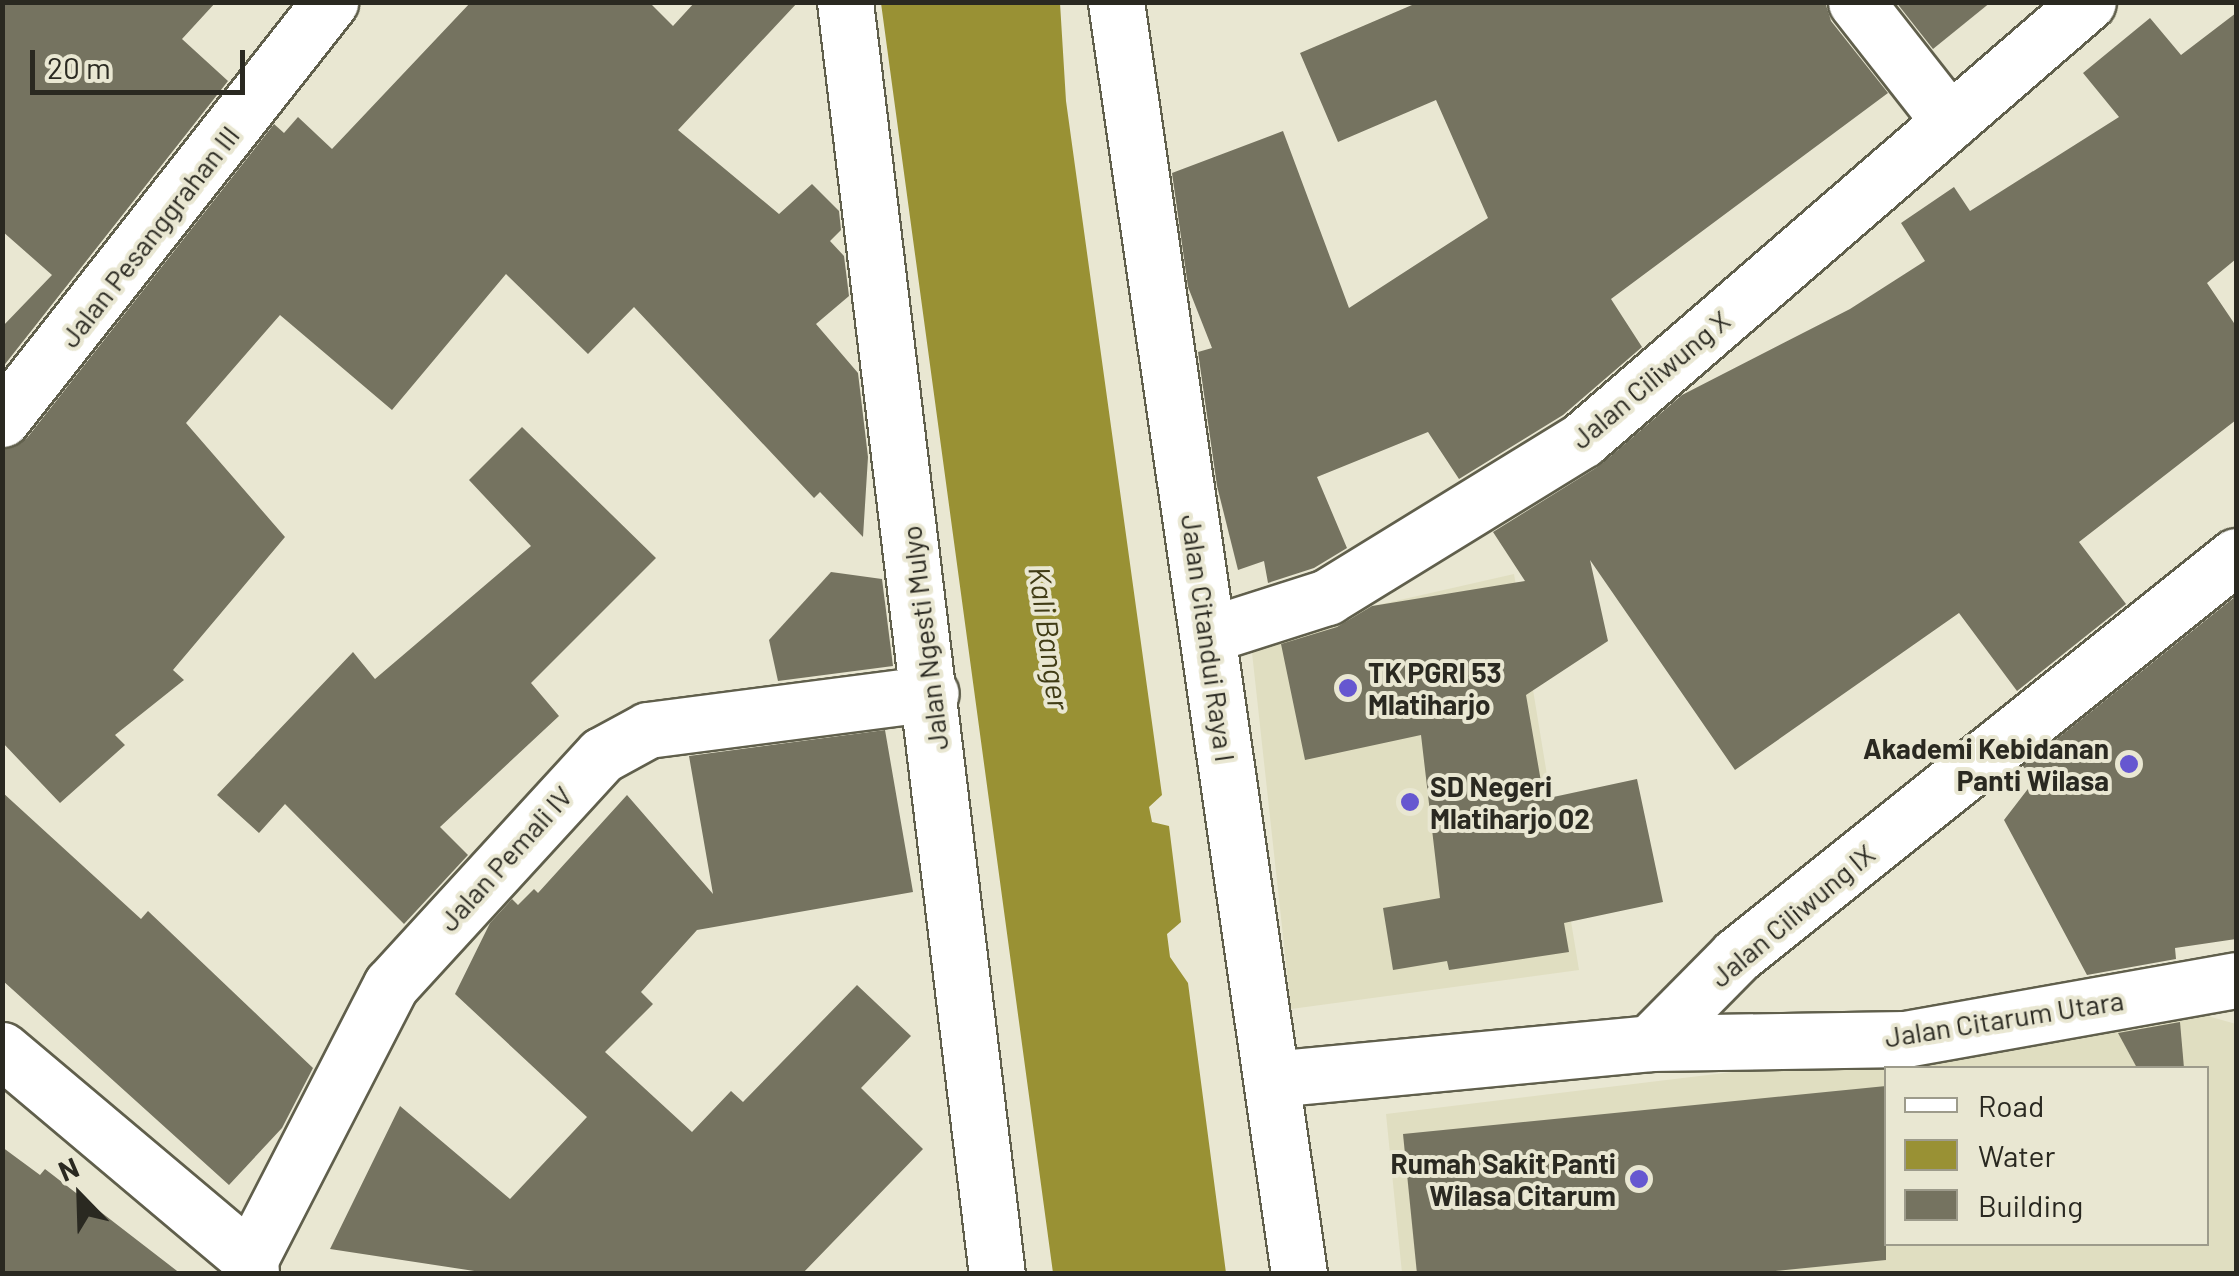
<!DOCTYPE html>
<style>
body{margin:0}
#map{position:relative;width:2239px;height:1276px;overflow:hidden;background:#e9e7d2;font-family:Barlow,sans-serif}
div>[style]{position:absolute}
.built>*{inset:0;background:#e0dec1}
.water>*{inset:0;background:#999134}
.building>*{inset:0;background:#757360}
.roads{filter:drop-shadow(2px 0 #605f4c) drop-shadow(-2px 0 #605f4c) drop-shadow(0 2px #605f4c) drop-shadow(0 -2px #605f4c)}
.minor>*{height:55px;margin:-27.5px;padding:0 27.5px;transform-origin:27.5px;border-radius:27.5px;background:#fff}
.dots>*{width:28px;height:28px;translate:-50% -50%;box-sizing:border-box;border:5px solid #e9e7d2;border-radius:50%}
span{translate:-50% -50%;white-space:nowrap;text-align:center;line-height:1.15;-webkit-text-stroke:8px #e9e7d2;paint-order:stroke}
.street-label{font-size:28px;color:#2a2921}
.poi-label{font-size:28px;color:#2a2921;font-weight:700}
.left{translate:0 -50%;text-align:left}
.right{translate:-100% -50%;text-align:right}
.water-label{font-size:30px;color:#403c15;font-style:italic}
.frame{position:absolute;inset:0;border:5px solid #2a2921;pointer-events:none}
.legend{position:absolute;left:1884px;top:1066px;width:325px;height:180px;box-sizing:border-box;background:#e9e7d2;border:2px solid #9d9b8b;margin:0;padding:12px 18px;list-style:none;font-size:30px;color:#2a2921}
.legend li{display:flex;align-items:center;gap:20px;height:50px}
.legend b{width:50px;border:2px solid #9d9b8b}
.north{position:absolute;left:30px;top:1146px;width:100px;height:100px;-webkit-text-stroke:8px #e9e7d2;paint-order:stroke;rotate:337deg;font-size:28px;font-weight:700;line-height:40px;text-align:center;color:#2a2921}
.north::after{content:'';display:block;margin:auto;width:35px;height:45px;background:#2a2921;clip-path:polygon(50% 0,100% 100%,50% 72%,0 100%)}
.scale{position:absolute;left:30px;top:50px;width:215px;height:45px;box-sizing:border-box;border:5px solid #2a2921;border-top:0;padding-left:12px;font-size:30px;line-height:35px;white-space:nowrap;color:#2a2921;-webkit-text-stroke:8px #e9e7d2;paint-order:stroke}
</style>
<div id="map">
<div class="built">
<div style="clip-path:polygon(1514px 574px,1579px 970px,1291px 1009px,1250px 634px)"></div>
<div style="clip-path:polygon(evenodd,2204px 1015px,2236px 1024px,2236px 1273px,1402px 1273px,1386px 1114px,2204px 1015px,1886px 1068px,2206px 1068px,2206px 1244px,1886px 1244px,1886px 1068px)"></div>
</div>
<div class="water">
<div style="clip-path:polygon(881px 3px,1060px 3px,1066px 101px,1162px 795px,1149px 807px,1152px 822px,1169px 826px,1181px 922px,1167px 934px,1170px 957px,1188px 983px,1226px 1273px,1053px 1273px)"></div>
</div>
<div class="building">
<div style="clip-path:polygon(2px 2px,216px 2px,182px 39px,228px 81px,2px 368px,2px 327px,52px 275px,2px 231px)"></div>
<div style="clip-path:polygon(471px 2px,649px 2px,673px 26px,695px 2px,798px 2px,678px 130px,779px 214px,812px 184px,839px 211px,841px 230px,830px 241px,844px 256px,849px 296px,816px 324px,858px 373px,868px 457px,863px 537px,820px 492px,814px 498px,634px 307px,588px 354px,506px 274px,392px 410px,280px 315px,186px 423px,285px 537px,173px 670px,184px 680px,115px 735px,125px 745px,60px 803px,2px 742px,2px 449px,27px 438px,274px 124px,284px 133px,298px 117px,332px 149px)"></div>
<div style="clip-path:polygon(1419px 2px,1825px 2px,1831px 21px,1888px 93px,1611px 299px,1642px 347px,1563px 415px,1459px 479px,1428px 432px,1317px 477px,1347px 548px,1314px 568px,1268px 583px,1264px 561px,1238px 570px,1217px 486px,1198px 352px,1212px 348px,1188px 287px,1172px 173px,1283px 131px,1349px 308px,1488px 218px,1436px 100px,1338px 142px,1300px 53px)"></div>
<div style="clip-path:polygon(1896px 2px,1991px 2px,1933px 49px)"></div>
<div style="clip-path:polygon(2236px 13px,2236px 259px,2207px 283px,2236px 326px,2236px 420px,2079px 542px,2126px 604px,2017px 691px,1959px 613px,1735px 770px,1590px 560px,1608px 641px,1526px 695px,1544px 799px,1637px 779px,1663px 902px,1564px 923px,1569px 952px,1449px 970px,1447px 961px,1393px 970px,1383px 908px,1440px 898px,1421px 735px,1305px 760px,1281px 644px,1337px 627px,1372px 606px,1525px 581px,1493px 532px,1599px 466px,1682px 395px,1850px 309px,1925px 261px,1901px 223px,1954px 187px,1970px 211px,2119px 117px,2083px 73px,2150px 18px,2181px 55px)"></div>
<div style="clip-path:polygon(522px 427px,656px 558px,531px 683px,559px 716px,440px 827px,468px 855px,404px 924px,285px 804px,259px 833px,217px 795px,353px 652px,375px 679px,531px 546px,469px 480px)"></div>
<div style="clip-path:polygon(831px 572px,882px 579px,893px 666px,778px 681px,769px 640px)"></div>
<div style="clip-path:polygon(2236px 596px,2236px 939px,2175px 948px,2176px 959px,2087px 975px,2004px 820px,2034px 781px,2023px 766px)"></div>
<div style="clip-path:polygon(885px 730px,913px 892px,697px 930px,641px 992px,653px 1004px,605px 1052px,692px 1132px,731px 1091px,743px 1102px,857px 985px,911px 1036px,861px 1088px,923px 1149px,802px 1274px,494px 1274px,330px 1249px,400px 1106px,510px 1199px,587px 1117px,455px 994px,490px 923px,512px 899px,518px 905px,534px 889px,538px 893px,627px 795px,713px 894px,689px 756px)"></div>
<div style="clip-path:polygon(2px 792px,141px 919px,148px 911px,313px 1068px,282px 1128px,229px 1185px,2px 980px)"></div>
<div style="clip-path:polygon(2180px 1022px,2184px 1068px,2137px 1068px,2118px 1033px)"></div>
<div style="clip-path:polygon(1886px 1086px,1886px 1260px,1746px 1274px,1417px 1274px,1403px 1134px)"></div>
<div style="clip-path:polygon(2px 1147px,40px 1175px,45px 1169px,181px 1274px,2px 1274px)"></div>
</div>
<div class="roads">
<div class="minor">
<div style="left:845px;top:2px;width:1281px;rotate:83.19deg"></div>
<div style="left:1116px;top:2px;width:1285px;rotate:81.81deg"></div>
<div style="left:1856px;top:2px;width:152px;rotate:51.9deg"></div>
<div style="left:2px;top:419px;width:531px;rotate:-51.81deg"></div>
<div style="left:1208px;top:635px;width:125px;rotate:-17.7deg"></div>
<div style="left:1327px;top:597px;width:299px;rotate:-31.6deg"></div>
<div style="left:1582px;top:440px;width:669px;rotate:-40.88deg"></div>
<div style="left:1650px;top:1043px;width:255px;rotate:-0.9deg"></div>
<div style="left:1905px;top:1039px;width:336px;rotate:-10.1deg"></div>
<div style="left:2px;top:1050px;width:324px;rotate:40.1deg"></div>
<div style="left:250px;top:1259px;width:15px;rotate:86deg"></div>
<div style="left:1272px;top:1079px;width:380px;rotate:-5.4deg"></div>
<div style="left:1650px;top:1043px;width:122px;rotate:-45.3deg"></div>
<div style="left:1736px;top:956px;width:640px;rotate:-38.66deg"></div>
<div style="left:250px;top:1259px;width:308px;rotate:-62.8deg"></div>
<div style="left:391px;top:985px;width:312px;rotate:-47.5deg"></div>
<div style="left:602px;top:755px;width:52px;rotate:-28.5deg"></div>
<div style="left:648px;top:730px;width:285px;rotate:-7.4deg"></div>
</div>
</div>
<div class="dots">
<div style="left:1348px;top:688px;background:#6657d0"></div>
<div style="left:2129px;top:764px;background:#6657d0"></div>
<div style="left:1410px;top:802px;background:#6657d0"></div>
<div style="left:1639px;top:1179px;background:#6657d0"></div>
</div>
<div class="street-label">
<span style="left:149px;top:236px;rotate:-52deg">Jalan Pesanggrahan III</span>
<span style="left:1650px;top:379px;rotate:-40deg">Jalan Ciliwung X</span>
<span style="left:924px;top:638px;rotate:-97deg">Jalan Ngesti Mulyo</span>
<span style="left:1209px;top:638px;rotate:82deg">Jalan Citandui Raya I</span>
<span style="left:505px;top:858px;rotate:-48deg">Jalan Pemali IV</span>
<span style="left:1792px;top:915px;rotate:-40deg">Jalan Ciliwung IX</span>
<span style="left:2004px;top:1018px;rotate:-9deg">Jalan Citarum Utara</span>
</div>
<div class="poi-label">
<span class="left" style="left:1368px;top:688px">TK PGRI 53<br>Mlatiharjo</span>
<span class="right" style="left:2109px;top:764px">Akademi Kebidanan<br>Panti Wilasa</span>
<span class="left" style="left:1430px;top:802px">SD Negeri<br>Mlatiharjo 02</span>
<span class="right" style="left:1616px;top:1179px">Rumah Sakit Panti<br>Wilasa Citarum</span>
</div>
<div class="water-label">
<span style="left:1050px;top:638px;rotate:82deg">Kali Banger</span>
</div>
<div class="frame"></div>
<ul class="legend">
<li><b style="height:12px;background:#fff"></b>Road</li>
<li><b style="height:28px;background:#999134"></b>Water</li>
<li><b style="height:28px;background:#757360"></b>Building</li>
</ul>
<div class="north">N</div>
<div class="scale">20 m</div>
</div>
